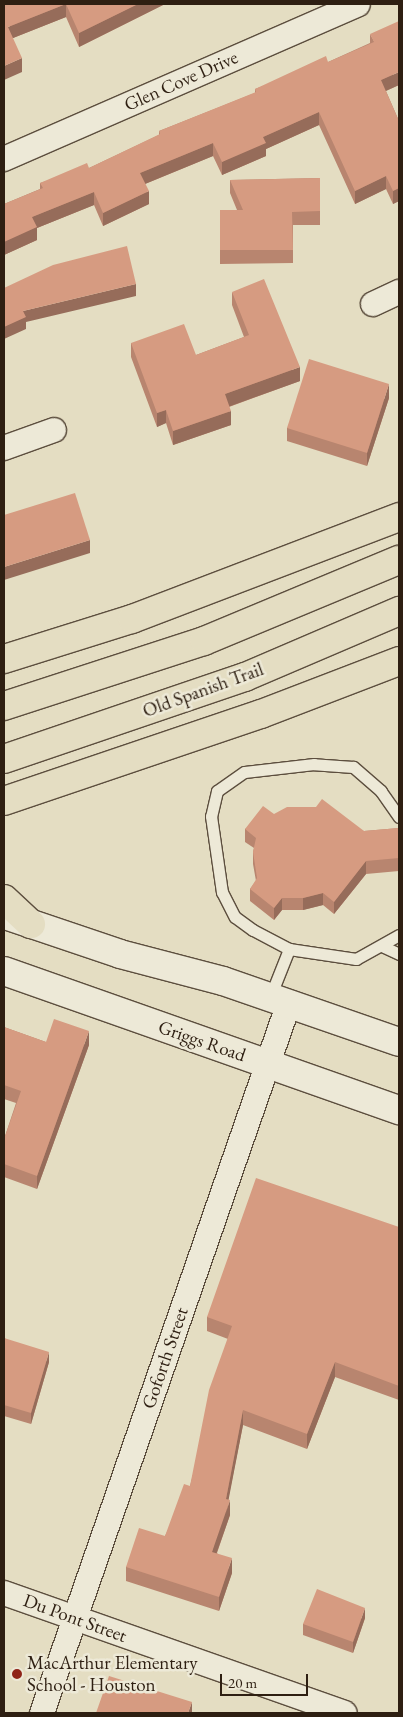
<!DOCTYPE html>
<style>
body{margin:0}
#map{position:relative;width:403px;height:1717px;overflow:hidden;background:#e4ddc2;font-family:"EB Garamond",serif}
div>[style]{position:absolute}
.roads{filter:drop-shadow(1px 0 #5c4e3e) drop-shadow(-1px 0 #5c4e3e) drop-shadow(0 1px #5c4e3e) drop-shadow(0 -1px #5c4e3e)}
.lane>*{height:11px;margin:-5.5px;padding:0 5.5px;transform-origin:5.5px;border-radius:5.5px;background:#ede9d7}
.street>*{height:24px;margin:-12px;padding:0 12px;transform-origin:12px;border-radius:12px;background:#ede9d7}
.secondary>*{height:28px;margin:-14px;padding:0 14px;transform-origin:14px;border-radius:14px;background:#ede9d7}
.primary>*{height:28px;margin:-14px;padding:0 14px;transform-origin:14px;border-radius:14px;background:#e4ddc2}
.wall>*{inset:0;background:#b8856f}
.shaded-wall>*{inset:0;background:#966c5a}
.building>*{inset:0;background:#d69b81}
.dots>*{width:14px;height:14px;translate:-50% -50%;box-sizing:border-box;border:2px solid #ede9d7;border-radius:50%}
span{translate:-50% -50%;white-space:nowrap;text-align:center;line-height:1.15;-webkit-text-stroke:5px #ede9d7;paint-order:stroke}
.street-label{font-size:19px;color:#2e1f12}
.poi-label{font-size:19px;color:#2e1f12}
.left{translate:0 -50%;text-align:left}
.frame{position:absolute;inset:0;border:5px solid #2e1f12;pointer-events:none}
.scale{position:absolute;left:220px;top:1674px;width:88px;height:22px;box-sizing:border-box;border:2px solid #2e1f12;border-top:0;padding-left:6px;font-size:15px;line-height:18px;white-space:nowrap;color:#2e1f12;-webkit-text-stroke:4px #ede9d7;paint-order:stroke}
</style>
<div id="map">
<div class="roads">
<div class="lane">
<div style="left:399px;top:817px;width:32px;rotate:-125deg"></div>
<div style="left:381px;top:791px;width:37px;rotate:-139deg"></div>
<div style="left:353px;top:767px;width:39px;rotate:-176deg"></div>
<div style="left:314px;top:764px;width:70px;rotate:173.5deg"></div>
<div style="left:244px;top:772px;width:33px;rotate:145deg"></div>
<div style="left:217px;top:791px;width:26px;rotate:103deg"></div>
<div style="left:211px;top:816px;width:77px;rotate:81.8deg"></div>
<div style="left:222px;top:892px;width:28px;rotate:63deg"></div>
<div style="left:235px;top:917px;width:22px;rotate:36deg"></div>
<div style="left:253px;top:930px;width:41px;rotate:27.8deg"></div>
<div style="left:289px;top:949px;width:68px;rotate:8.5deg"></div>
<div style="left:356px;top:959px;width:49px;rotate:-29.2deg"></div>
<div style="left:382px;top:946px;width:19px;rotate:25deg"></div>
<div style="left:270px;top:997px;width:52px;rotate:-68.4deg"></div>
</div>
<div class="street">
<div style="left:4px;top:159px;width:386px;rotate:-23.6deg"></div>
<div style="left:373px;top:304px;width:29px;rotate:-25deg"></div>
<div style="left:4px;top:448px;width:53px;rotate:-19.8deg"></div>
<div style="left:4px;top:1593px;width:361px;rotate:19.4deg"></div>
<div style="left:42px;top:1713px;width:752px;rotate:-70.82deg"></div>
</div>
<div class="secondary">
<div style="left:8px;top:916px;width:118px;rotate:18.7deg"></div>
<div style="left:120px;top:954px;width:106px;rotate:14.7deg"></div>
<div style="left:223px;top:981px;width:186px;rotate:19.1deg"></div>
<div style="left:4px;top:971px;width:419px;rotate:19.4deg"></div>
</div>
<div class="primary">
<div style="left:4px;top:659px;width:134px;rotate:-17.4deg"></div>
<div style="left:132px;top:619px;width:286px;rotate:-20.9deg"></div>
<div style="left:4px;top:706px;width:210px;rotate:-18deg"></div>
<div style="left:204px;top:641px;width:211px;rotate:-22.6deg"></div>
<div style="left:4px;top:759px;width:255px;rotate:-18.8deg"></div>
<div style="left:245px;top:677px;width:168px;rotate:-23.2deg"></div>
<div style="left:4px;top:801px;width:271px;rotate:-18.7deg"></div>
<div style="left:261px;top:714px;width:148px;rotate:-21deg"></div>
<div style="left:4px;top:899px;width:37px;rotate:43deg"></div>
</div>
</div>
<div class="wall">
<div style="clip-path:polygon(4px 4px,165px 4px,79px 47px,66px 17px,13px 38px,22px 72px)"></div>
<div style="clip-path:polygon(370px 34px,399px 85px,386px 91px,399px 121px,399px 201px,393px 204px,386px 189px,355px 204px,319px 125px,266px 149px,266px 156px,222px 175px,213px 156px,145px 184px,149px 204px,103px 226px,94px 205px,37px 228px,37px 240px,4px 255px,4px 204px,40px 189px,40px 183px,89px 168px,159px 135px,159px 131px,255px 93px,255px 89px,328px 62px,370px 43px)"></div>
<div style="clip-path:polygon(320px 178px,320px 225px,293px 225px,293px 263px,220px 264px,220px 210px,237px 210px,230px 193px,230px 180px)"></div>
<div style="clip-path:polygon(232px 292px,300px 381px,229px 407px,231px 425px,173px 445px,166px 423px,157px 427px,131px 357px,131px 343px,196px 355px,244px 337px,232px 305px)"></div>
<div style="clip-path:polygon(389px 398px,367px 466px,287px 441px,287px 428px)"></div>
<div style="clip-path:polygon(274px 814px,364px 831px,399px 828px,399px 871px,366px 874px,334px 914px,323px 905px,303px 910px,282px 910px,274px 920px,250px 901px,250px 889px,256px 881px,253px 864px,253px 852px,254px 848px,245px 842px,245px 829px)"></div>
<div style="clip-path:polygon(4px 1027px,46px 1042px,89px 1045px,37px 1189px,4px 1177px,4px 1139px,16px 1103px,4px 1099px)"></div>
<div style="clip-path:polygon(399px 1227px,399px 1400px,335px 1377px,307px 1449px,243px 1425px,228px 1500px,230px 1515px,217px 1553px,232px 1573px,219px 1611px,126px 1581px,126px 1567px,165px 1536px,190px 1486px,228px 1339px,207px 1331px,207px 1317px)"></div>
<div style="clip-path:polygon(4px 1338px,49px 1362px,31px 1424px,4px 1416px)"></div>
<div style="clip-path:polygon(365px 1618px,353px 1653px,303px 1635px,303px 1624px)"></div>
</div>
<div class="shaded-wall">
<div style="clip-path:polygon(66px 4px,66px 17px,8px 40px,8px 27px)"></div>
<div style="clip-path:polygon(138px 4px,165px 4px,79px 47px,79px 33px)"></div>
<div style="clip-path:polygon(22px 58px,22px 72px,4px 80px,4px 66px)"></div>
<div style="clip-path:polygon(399px 72px,399px 85px,381px 93px,381px 80px)"></div>
<div style="clip-path:polygon(319px 112px,319px 125px,266px 149px,266px 156px,222px 175px,222px 162px,263px 137px)"></div>
<div style="clip-path:polygon(213px 143px,213px 156px,140px 186px,140px 173px)"></div>
<div style="clip-path:polygon(386px 176px,386px 189px,355px 204px,355px 191px)"></div>
<div style="clip-path:polygon(399px 188px,399px 201px,393px 204px,393px 191px)"></div>
<div style="clip-path:polygon(149px 191px,149px 204px,103px 226px,103px 213px)"></div>
<div style="clip-path:polygon(94px 192px,94px 205px,37px 228px,37px 240px,4px 255px,4px 242px,32px 217px)"></div>
<div style="clip-path:polygon(136px 284px,136px 296px,26px 322px,26px 329px,4px 339px,4px 327px,23px 311px)"></div>
<div style="clip-path:polygon(300px 367px,300px 381px,225px 408px,225px 394px)"></div>
<div style="clip-path:polygon(389px 384px,389px 398px,367px 466px,367px 453px)"></div>
<div style="clip-path:polygon(166px 410px,166px 423px,157px 427px,157px 413px)"></div>
<div style="clip-path:polygon(231px 411px,231px 425px,173px 445px,173px 431px)"></div>
<div style="clip-path:polygon(90px 540px,90px 553px,4px 580px,4px 567px)"></div>
<div style="clip-path:polygon(366px 861px,366px 874px,334px 914px,334px 902px)"></div>
<div style="clip-path:polygon(323px 893px,323px 905px,303px 910px,303px 898px)"></div>
<div style="clip-path:polygon(282px 898px,282px 910px,274px 920px,274px 908px)"></div>
<div style="clip-path:polygon(89px 1031px,89px 1045px,37px 1189px,37px 1176px)"></div>
<div style="clip-path:polygon(49px 1352px,49px 1362px,31px 1424px,31px 1413px)"></div>
<div style="clip-path:polygon(335px 1362px,335px 1377px,307px 1449px,307px 1434px)"></div>
<div style="clip-path:polygon(243px 1410px,243px 1425px,226px 1513px,230px 1500px,230px 1515px,212px 1566px,212px 1552px,226px 1499px)"></div>
<div style="clip-path:polygon(232px 1558px,232px 1573px,219px 1611px,219px 1597px)"></div>
<div style="clip-path:polygon(365px 1608px,365px 1618px,353px 1653px,353px 1642px)"></div>
<div style="clip-path:polygon(192px 1702px,192px 1713px,188px 1713px)"></div>
</div>
<div class="building">
<div style="clip-path:polygon(4px 4px,138px 4px,79px 33px,66px 4px,8px 27px,22px 58px,4px 66px)"></div>
<div style="clip-path:polygon(399px 21px,399px 72px,381px 80px,399px 121px,399px 188px,393px 191px,386px 176px,355px 191px,319px 112px,263px 137px,266px 143px,222px 162px,213px 143px,140px 173px,149px 191px,103px 213px,94px 192px,32px 217px,37px 227px,4px 242px,4px 204px,43px 188px,40px 183px,87px 163px,89px 168px,160px 134px,159px 131px,256px 92px,255px 89px,326px 56px,328px 62px,374px 42px,370px 34px)"></div>
<div style="clip-path:polygon(320px 178px,320px 211px,292px 212px,293px 250px,220px 250px,220px 210px,243px 210px,230px 180px)"></div>
<div style="clip-path:polygon(127px 246px,136px 284px,23px 311px,26px 317px,4px 327px,4px 288px,53px 265px)"></div>
<div style="clip-path:polygon(264px 279px,300px 367px,225px 394px,231px 411px,173px 431px,166px 410px,157px 413px,131px 343px,184px 324px,196px 355px,249px 335px,232px 292px)"></div>
<div style="clip-path:polygon(309px 359px,389px 384px,367px 453px,287px 428px)"></div>
<div style="clip-path:polygon(75px 493px,90px 540px,4px 567px,4px 515px)"></div>
<div style="clip-path:polygon(322px 799px,364px 831px,399px 828px,399px 858px,366px 861px,334px 902px,323px 893px,303px 898px,282px 898px,274px 908px,250px 889px,257px 878px,253px 852px,256px 838px,245px 829px,263px 806px,274px 814px,287px 807px,316px 807px)"></div>
<div style="clip-path:polygon(54px 1019px,89px 1031px,37px 1176px,4px 1164px,4px 1139px,21px 1091px,4px 1085px,4px 1027px,46px 1042px)"></div>
<div style="clip-path:polygon(256px 1178px,399px 1227px,399px 1386px,335px 1362px,307px 1434px,243px 1410px,226px 1499px,230px 1500px,212px 1552px,232px 1558px,219px 1597px,126px 1567px,139px 1528px,165px 1536px,184px 1484px,190px 1486px,209px 1390px,232px 1326px,207px 1317px)"></div>
<div style="clip-path:polygon(4px 1338px,49px 1352px,31px 1413px,4px 1405px)"></div>
<div style="clip-path:polygon(317px 1589px,365px 1608px,353px 1642px,303px 1624px)"></div>
<div style="clip-path:polygon(109px 1676px,192px 1702px,188px 1713px,96px 1713px)"></div>
</div>
<div class="dots">
<div style="left:17px;top:1674px;background:#8f2418"></div>
</div>
<div class="street-label">
<span style="left:181px;top:81px;rotate:-24deg">Glen Cove Drive</span>
<span style="left:203px;top:690px;rotate:-20deg">Old Spanish Trail</span>
<span style="left:202px;top:1041px;rotate:19deg">Griggs Road</span>
<span style="left:165px;top:1358px;rotate:-71deg">Goforth Street</span>
<span style="left:75px;top:1618px;rotate:20deg">Du Pont Street</span>
</div>
<div class="poi-label">
<span class="left" style="left:27px;top:1674px">MacArthur Elementary<br>School - Houston</span>
</div>
<div class="frame"></div>
<div class="scale">20 m</div>
</div>
